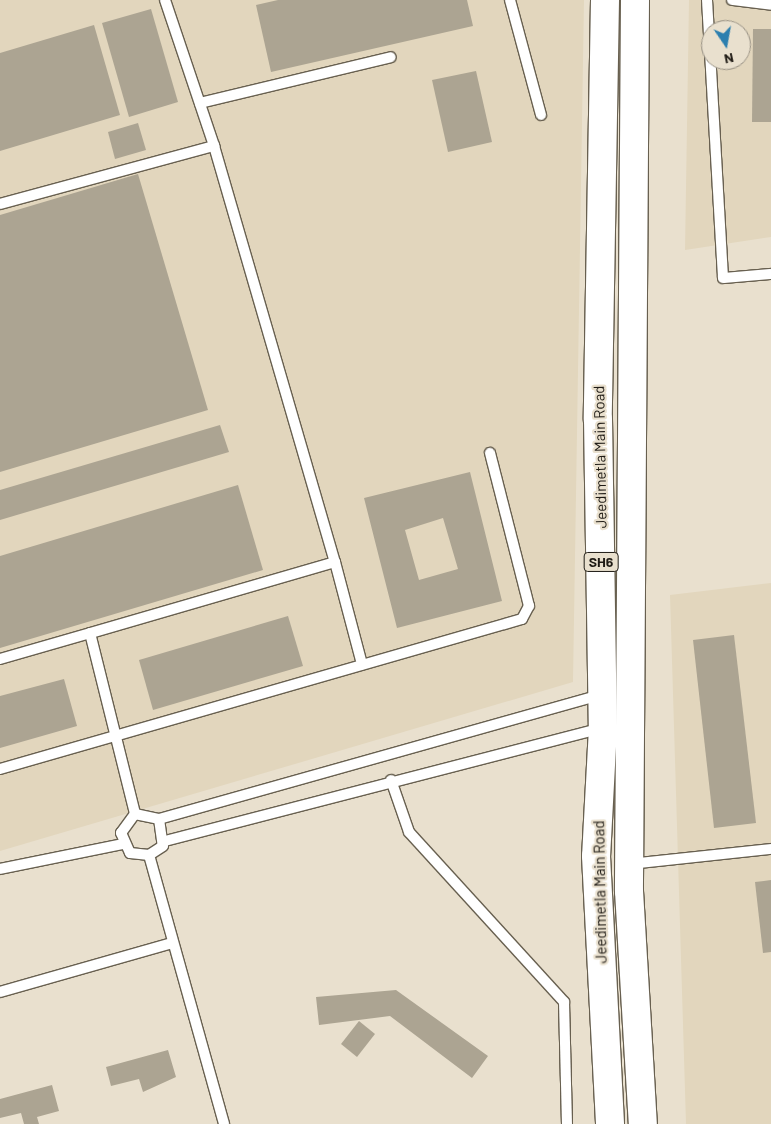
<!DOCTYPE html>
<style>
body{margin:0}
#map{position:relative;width:771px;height:1124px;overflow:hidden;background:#e9e0ce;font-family:Barlow,sans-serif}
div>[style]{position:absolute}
.built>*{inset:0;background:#e2d6bd}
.building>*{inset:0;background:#aca492}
.roads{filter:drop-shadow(1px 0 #686050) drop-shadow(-1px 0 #686050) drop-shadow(0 1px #686050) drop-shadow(0 -1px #686050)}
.service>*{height:10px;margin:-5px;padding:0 5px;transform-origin:5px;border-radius:5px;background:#fff}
.primary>*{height:28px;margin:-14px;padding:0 14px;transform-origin:14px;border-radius:14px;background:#fff}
span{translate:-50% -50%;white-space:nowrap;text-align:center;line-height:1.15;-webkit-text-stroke:4.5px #e9e0ce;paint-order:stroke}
.shield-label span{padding:1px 4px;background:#e9e0ce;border:1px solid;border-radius:4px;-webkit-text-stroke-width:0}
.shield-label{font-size:14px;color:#1f1b15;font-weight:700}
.street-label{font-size:15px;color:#1f1b15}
.north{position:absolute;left:701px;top:20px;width:50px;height:50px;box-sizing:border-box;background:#e9e0ce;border:1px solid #989184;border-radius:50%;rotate:168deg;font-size:14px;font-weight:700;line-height:20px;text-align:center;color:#1f1b15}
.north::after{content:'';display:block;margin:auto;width:18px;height:22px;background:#2c7faf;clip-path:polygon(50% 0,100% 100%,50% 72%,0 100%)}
</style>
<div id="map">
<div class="built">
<div style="clip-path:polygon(0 0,584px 0,573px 682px,0 851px)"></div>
<div style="clip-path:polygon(evenodd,689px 0,771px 0,771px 237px,685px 250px,689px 0,711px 30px,741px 30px,741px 60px,711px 60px,711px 30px)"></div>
<div style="clip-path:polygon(771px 583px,771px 1124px,686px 1124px,670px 595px)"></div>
</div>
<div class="building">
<div style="clip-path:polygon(278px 0,467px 0,473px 26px,271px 72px,256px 5px)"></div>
<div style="clip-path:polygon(151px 9px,178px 102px,129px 117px,102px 23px)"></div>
<div style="clip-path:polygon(94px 25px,120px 115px,0 151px,0 53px)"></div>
<div style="clip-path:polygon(753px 29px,771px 29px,771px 122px,752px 122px)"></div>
<div style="clip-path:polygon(476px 71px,492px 142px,448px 152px,432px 80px)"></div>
<div style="clip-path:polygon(138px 123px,146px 150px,115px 159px,108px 132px)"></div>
<div style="clip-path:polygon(138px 174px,208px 410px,0 472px,0 215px)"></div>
<div style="clip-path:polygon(220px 425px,229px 452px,0 520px,0 490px)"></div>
<div style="clip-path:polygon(evenodd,470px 472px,502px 601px,397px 628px,364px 498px,470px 472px,443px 518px,458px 569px,419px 580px,405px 530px,443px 518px)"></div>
<div style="clip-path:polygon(238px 485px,263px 570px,0 648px,0 556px)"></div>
<div style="clip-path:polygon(288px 616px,303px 666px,153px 710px,139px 660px)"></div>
<div style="clip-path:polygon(734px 635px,756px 823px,714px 828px,693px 640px)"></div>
<div style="clip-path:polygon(64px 679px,77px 726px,0 748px,0 696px)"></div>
<div style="clip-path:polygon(771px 880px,771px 952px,763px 953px,755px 882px)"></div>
<div style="clip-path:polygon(396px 990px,488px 1056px,472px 1078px,390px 1016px,319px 1025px,316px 997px)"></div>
<div style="clip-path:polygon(359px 1021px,375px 1034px,357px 1057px,341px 1044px)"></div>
<div style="clip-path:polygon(168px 1050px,176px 1077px,143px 1092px,139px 1079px,111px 1086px,106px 1067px)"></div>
<div style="clip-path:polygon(52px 1085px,59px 1111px,37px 1117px,39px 1124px,24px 1124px,21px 1113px,0 1118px,0 1099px)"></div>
</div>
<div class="roads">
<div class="service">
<div style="left:165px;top:0;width:154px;rotate:71.4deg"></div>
<div style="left:510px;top:0;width:119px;rotate:74.9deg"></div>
<div style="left:707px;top:0;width:278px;rotate:86.7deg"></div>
<div style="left:723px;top:278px;width:48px;rotate:-4.8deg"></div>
<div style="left:732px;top:0;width:39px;rotate:7deg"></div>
<div style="left:200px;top:103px;width:196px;rotate:-13.5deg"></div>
<div style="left:0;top:204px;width:222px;rotate:-15.2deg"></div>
<div style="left:214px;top:146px;width:433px;rotate:73.8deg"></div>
<div style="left:335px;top:562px;width:255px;rotate:163.8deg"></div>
<div style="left:90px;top:633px;width:187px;rotate:76deg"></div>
<div style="left:335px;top:562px;width:106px;rotate:75.2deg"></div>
<div style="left:0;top:659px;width:94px;rotate:-16.1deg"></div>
<div style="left:0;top:769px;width:543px;rotate:-16.03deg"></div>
<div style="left:522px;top:619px;width:15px;rotate:-62deg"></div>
<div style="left:529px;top:606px;width:158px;rotate:-104.3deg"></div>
<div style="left:391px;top:780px;width:55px;rotate:70.9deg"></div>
<div style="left:409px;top:832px;width:230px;rotate:47.6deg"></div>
<div style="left:564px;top:1002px;width:122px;rotate:88.6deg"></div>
<div style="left:159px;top:819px;width:27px;rotate:82deg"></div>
<div style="left:163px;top:846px;width:17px;rotate:147deg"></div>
<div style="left:149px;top:855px;width:19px;rotate:-174deg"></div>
<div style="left:130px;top:853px;width:22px;rotate:-114deg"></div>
<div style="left:121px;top:833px;width:24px;rotate:-54deg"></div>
<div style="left:135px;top:814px;width:25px;rotate:12deg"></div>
<div style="left:159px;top:819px;width:459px;rotate:-15.7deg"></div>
<div style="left:165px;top:841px;width:451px;rotate:-14.5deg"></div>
<div style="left:149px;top:855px;width:279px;rotate:74.4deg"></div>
<div style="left:630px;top:864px;width:142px;rotate:-6.1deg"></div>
<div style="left:0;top:869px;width:126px;rotate:-11.5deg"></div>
<div style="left:0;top:992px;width:179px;rotate:-15.9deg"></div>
</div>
<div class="primary">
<div style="left:605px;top:0;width:419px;rotate:91deg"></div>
<div style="left:598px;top:419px;width:309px;rotate:89.1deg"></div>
<div style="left:603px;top:728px;width:128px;rotate:93.1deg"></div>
<div style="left:596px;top:856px;width:268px;rotate:87deg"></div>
<div style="left:635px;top:0;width:891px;rotate:90.39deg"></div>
<div style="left:629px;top:891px;width:233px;rotate:86.6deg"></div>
</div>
</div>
<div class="shield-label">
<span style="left:601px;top:562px">SH6</span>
</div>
<div class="street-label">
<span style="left:600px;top:457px;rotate:-91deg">Jeedimetla Main Road</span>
<span style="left:600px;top:892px;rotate:-91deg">Jeedimetla Main Road</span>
</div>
<div class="north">N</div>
</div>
